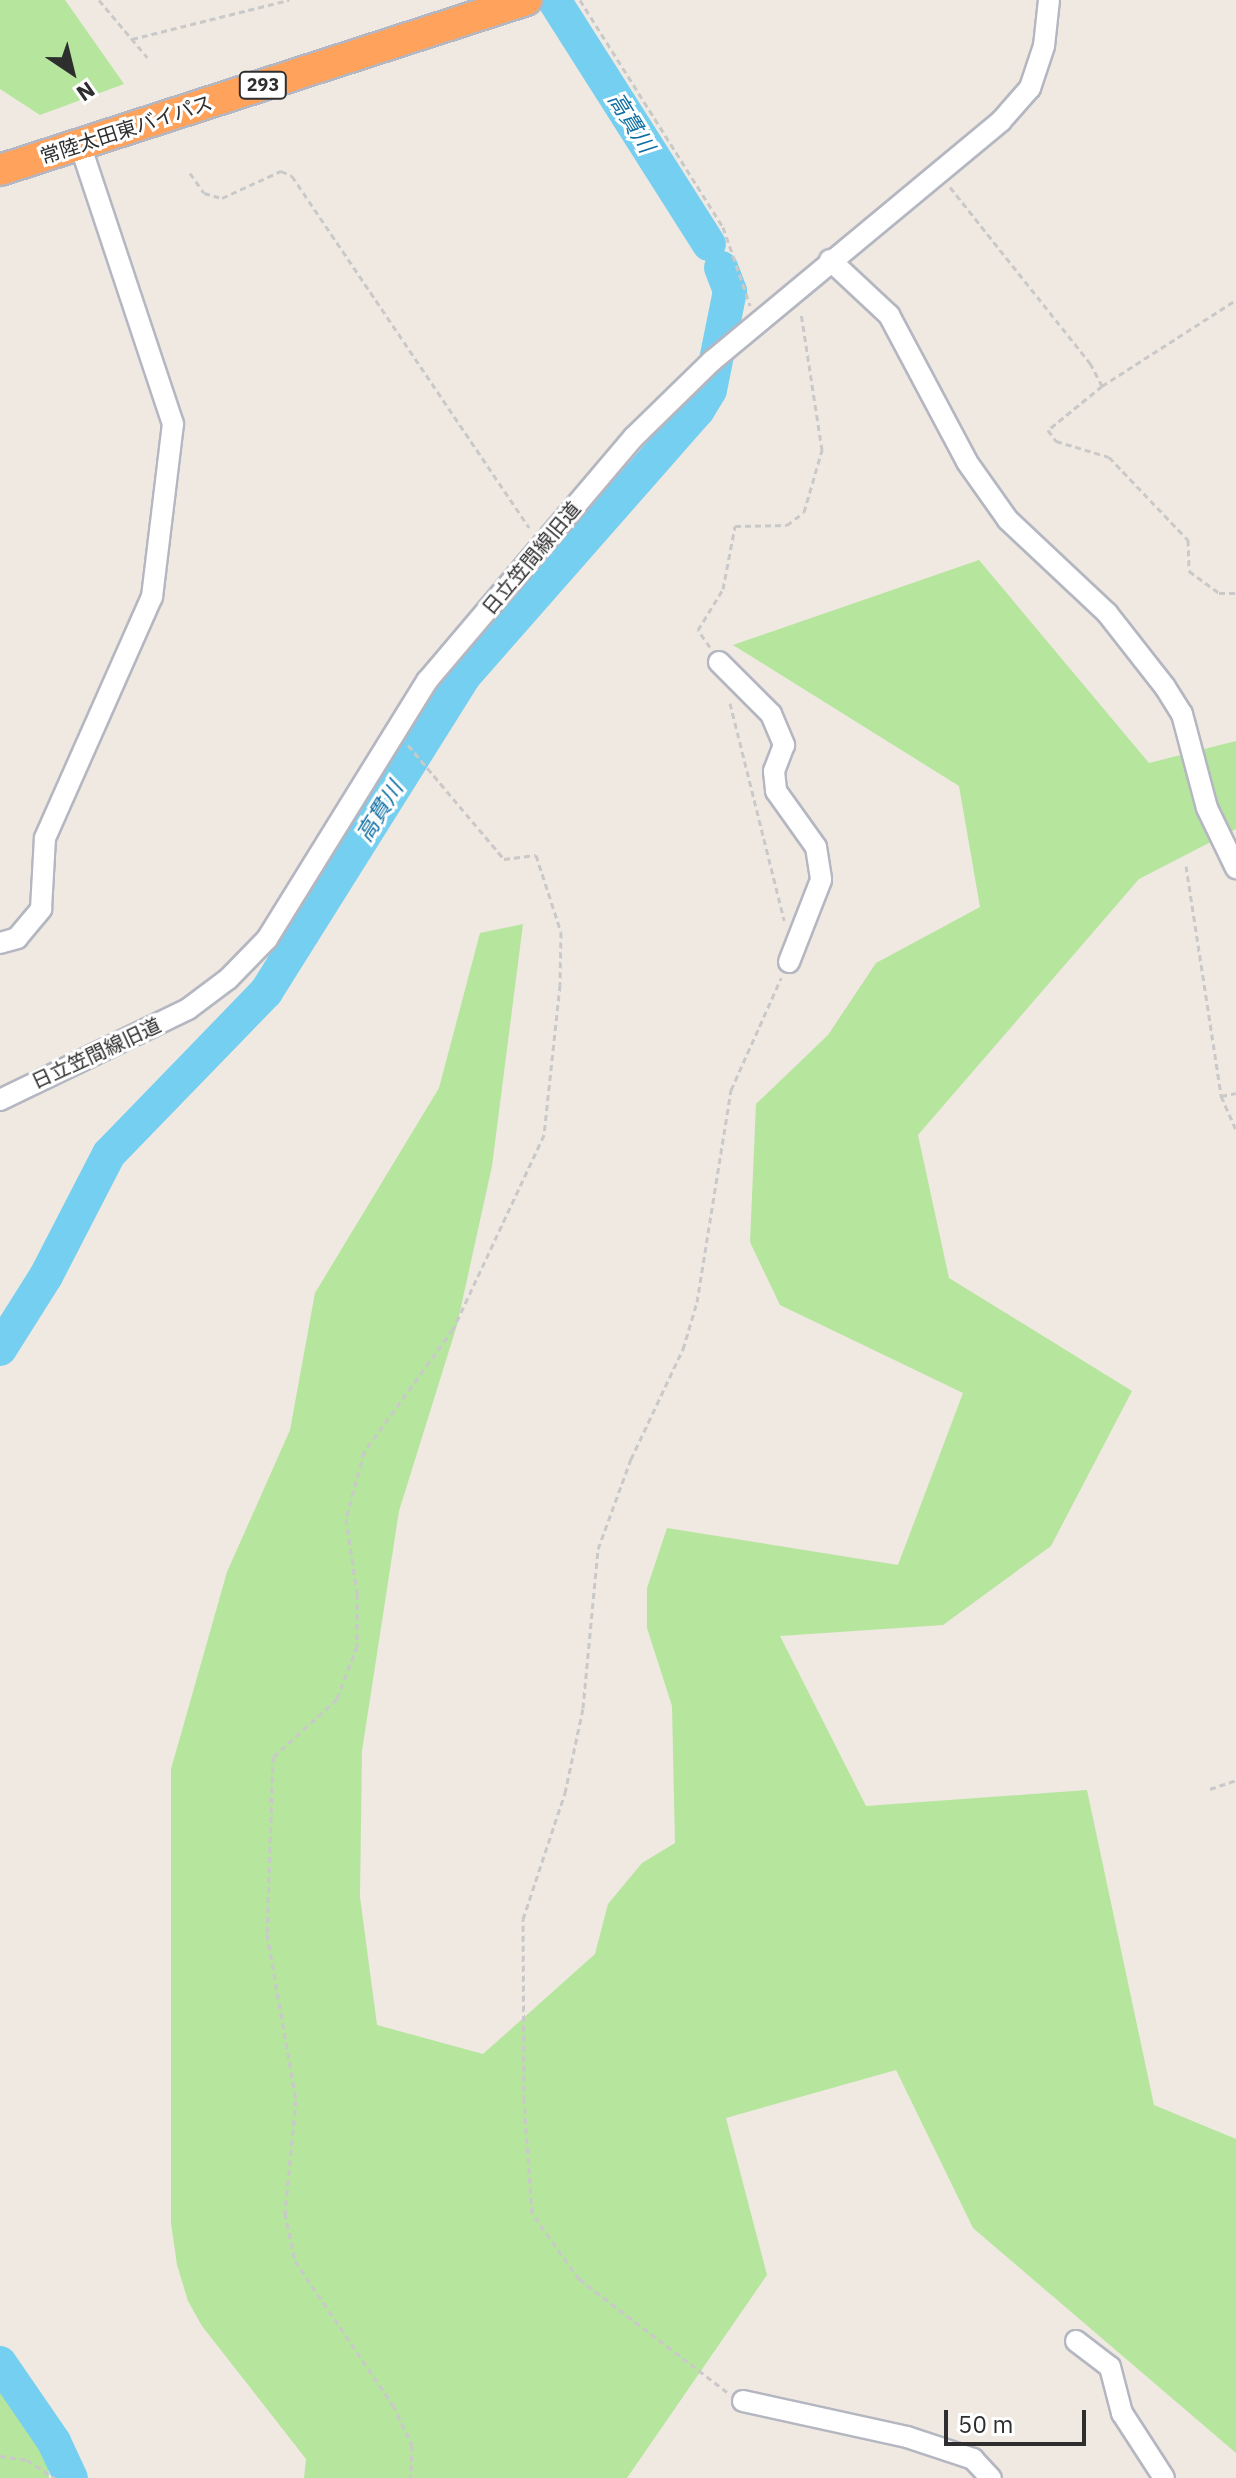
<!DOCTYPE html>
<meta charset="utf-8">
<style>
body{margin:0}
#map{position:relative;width:1236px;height:2478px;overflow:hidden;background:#efe9e1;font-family:"IBM Plex Sans","Noto Sans JP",sans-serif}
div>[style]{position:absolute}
.green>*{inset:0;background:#b6e59e}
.river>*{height:34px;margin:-17px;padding:0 17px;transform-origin:17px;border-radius:17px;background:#75cff0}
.path>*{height:3px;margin-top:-1.5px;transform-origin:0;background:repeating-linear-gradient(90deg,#c9c9c9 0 6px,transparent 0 10px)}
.roads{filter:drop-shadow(2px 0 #b4b7c1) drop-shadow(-2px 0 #b4b7c1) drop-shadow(0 2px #b4b7c1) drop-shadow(0 -2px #b4b7c1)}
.minor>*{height:20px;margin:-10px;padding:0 10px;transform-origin:10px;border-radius:10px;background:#fff}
.highway>*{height:30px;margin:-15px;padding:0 15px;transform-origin:15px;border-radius:15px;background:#ffa35c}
span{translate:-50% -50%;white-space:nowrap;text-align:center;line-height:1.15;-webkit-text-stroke:6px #fff;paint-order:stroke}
.shield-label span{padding:2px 6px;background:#fff;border:2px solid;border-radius:6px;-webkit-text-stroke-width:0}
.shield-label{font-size:18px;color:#2e2e2e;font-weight:700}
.street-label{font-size:20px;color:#2e2e2e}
.water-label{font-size:22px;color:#0d6fa3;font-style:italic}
.north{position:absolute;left:32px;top:32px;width:80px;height:80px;-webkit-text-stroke:6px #fff;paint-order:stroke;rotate:145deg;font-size:22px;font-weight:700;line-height:32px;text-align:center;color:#2e2e2e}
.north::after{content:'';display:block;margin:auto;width:28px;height:36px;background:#2e2e2e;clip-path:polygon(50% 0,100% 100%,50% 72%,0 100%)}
.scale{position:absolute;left:944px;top:2410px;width:142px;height:36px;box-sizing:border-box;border:4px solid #2e2e2e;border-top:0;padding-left:10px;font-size:24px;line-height:28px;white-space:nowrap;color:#2e2e2e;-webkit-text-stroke:6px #fff;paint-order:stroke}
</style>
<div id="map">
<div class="green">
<div style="clip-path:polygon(0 0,65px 0,124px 84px,40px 115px,0 89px)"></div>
<div style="clip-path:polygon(979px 560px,1149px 763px,1236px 741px,1236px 829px,1139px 879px,918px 1135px,949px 1278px,1132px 1391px,1051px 1546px,943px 1625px,780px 1636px,866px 1806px,1087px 1790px,1154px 2105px,1236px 2139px,1236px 2453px,973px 2228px,896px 2070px,726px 2118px,767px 2275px,627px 2478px,304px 2478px,306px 2459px,202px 2326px,188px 2301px,177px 2265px,171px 2223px,171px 1769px,227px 1572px,290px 1430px,315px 1293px,439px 1088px,480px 933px,523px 924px,492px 1166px,457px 1325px,399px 1511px,362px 1751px,360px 1897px,377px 2025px,483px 2054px,595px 1954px,608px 1904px,642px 1863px,675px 1843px,672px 1706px,647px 1628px,647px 1588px,667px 1528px,898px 1565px,963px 1393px,780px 1305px,750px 1242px,756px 1104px,828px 1035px,876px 963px,980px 907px,959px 786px,733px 645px)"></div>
<div style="clip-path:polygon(0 2382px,46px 2443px,49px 2478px,0 2478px)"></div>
</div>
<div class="river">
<div style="left:554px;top:0;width:289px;rotate:57.6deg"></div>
<div style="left:0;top:1349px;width:86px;rotate:-57.8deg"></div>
<div style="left:46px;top:1276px;width:137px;rotate:-62.7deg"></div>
<div style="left:109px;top:1154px;width:226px;rotate:-45.9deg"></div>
<div style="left:266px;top:992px;width:374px;rotate:-57.9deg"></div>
<div style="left:465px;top:675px;width:353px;rotate:-48.7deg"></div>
<div style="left:698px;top:410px;width:23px;rotate:-59deg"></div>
<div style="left:710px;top:390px;width:101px;rotate:-78.6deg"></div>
<div style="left:730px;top:291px;width:25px;rotate:-111deg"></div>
<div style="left:0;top:2363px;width:96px;rotate:55.6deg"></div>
<div style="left:54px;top:2442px;width:40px;rotate:65deg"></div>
</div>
<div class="path">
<div style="left:99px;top:0;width:75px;rotate:49.9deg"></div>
<div style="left:580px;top:0;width:268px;rotate:57.8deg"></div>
<div style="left:723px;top:227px;width:83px;rotate:70.9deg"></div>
<div style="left:132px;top:39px;width:162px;rotate:-14deg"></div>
<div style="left:190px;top:173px;width:24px;rotate:55deg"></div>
<div style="left:204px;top:193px;width:19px;rotate:16deg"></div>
<div style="left:222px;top:198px;width:65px;rotate:-24.6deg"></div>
<div style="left:281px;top:171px;width:12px;rotate:24deg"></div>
<div style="left:292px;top:176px;width:424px;rotate:56deg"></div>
<div style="left:950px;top:187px;width:225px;rotate:51.5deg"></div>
<div style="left:1090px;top:363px;width:26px;rotate:62deg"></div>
<div style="left:1102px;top:386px;width:70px;rotate:140.8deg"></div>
<div style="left:1048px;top:430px;width:14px;rotate:54deg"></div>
<div style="left:1056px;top:441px;width:55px;rotate:16.8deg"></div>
<div style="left:1109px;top:457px;width:115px;rotate:46.4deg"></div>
<div style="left:1188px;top:540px;width:31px;rotate:88deg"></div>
<div style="left:1189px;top:571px;width:37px;rotate:36deg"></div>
<div style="left:1219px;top:593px;width:17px"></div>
<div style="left:1102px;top:386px;width:159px;rotate:-32.7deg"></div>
<div style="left:710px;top:647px;width:21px;rotate:-125deg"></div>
<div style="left:698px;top:630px;width:48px;rotate:-58.6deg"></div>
<div style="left:723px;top:589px;width:64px;rotate:-79.2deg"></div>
<div style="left:735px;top:526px;width:52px;rotate:-1.1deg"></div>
<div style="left:787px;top:525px;width:21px;rotate:-37deg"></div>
<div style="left:804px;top:512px;width:65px;rotate:-73.8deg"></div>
<div style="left:822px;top:450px;width:140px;rotate:-98.7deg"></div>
<div style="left:730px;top:703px;width:224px;rotate:76deg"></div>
<div style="left:408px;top:745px;width:149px;rotate:49.9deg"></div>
<div style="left:504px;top:859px;width:32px;rotate:-7deg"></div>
<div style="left:536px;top:855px;width:81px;rotate:72deg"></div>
<div style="left:561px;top:932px;width:53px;rotate:91.1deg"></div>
<div style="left:560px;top:985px;width:151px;rotate:96.1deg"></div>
<div style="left:544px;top:1135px;width:214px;rotate:115.1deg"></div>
<div style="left:453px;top:1329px;width:152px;rotate:125.9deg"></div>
<div style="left:364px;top:1452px;width:69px;rotate:105deg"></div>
<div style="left:346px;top:1519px;width:75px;rotate:81.5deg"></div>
<div style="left:357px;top:1593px;width:53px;rotate:90deg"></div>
<div style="left:357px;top:1646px;width:57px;rotate:110.7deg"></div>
<div style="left:337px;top:1699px;width:86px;rotate:137.8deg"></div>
<div style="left:273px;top:1757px;width:177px;rotate:91.9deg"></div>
<div style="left:267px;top:1934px;width:169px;rotate:80.1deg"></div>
<div style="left:296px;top:2100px;width:114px;rotate:95.6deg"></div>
<div style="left:285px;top:2213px;width:49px;rotate:78.2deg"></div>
<div style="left:295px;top:2261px;width:174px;rotate:55.8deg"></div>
<div style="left:393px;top:2405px;width:44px;rotate:64.6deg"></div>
<div style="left:412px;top:2445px;width:33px;rotate:92deg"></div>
<div style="left:1186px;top:866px;width:233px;rotate:81.3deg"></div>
<div style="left:1221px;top:1096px;width:36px;rotate:66deg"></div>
<div style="left:1221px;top:1096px;width:15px;rotate:-11deg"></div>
<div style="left:1210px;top:1789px;width:28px;rotate:-19deg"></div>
<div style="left:727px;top:2392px;width:186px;rotate:-142.6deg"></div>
<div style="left:579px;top:2279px;width:81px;rotate:-125.5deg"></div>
<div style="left:532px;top:2213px;width:112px;rotate:-94.1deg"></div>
<div style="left:524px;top:2101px;width:182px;rotate:-90.3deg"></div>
<div style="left:523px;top:1919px;width:133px;rotate:-71.6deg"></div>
<div style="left:565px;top:1793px;width:87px;rotate:-78deg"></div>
<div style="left:583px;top:1708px;width:160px;rotate:-84.6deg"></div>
<div style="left:598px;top:1549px;width:96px;rotate:-69.9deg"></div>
<div style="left:631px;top:1459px;width:122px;rotate:-64.7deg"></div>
<div style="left:683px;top:1349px;width:49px;rotate:-73.4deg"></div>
<div style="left:697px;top:1302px;width:215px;rotate:-80.9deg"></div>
<div style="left:731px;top:1090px;width:123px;rotate:-65.9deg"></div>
<div style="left:0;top:2456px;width:27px;rotate:8deg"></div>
<div style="left:27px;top:2460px;width:33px;rotate:33deg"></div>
</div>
<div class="roads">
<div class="minor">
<div style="left:830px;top:260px;width:81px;rotate:43deg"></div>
<div style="left:889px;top:315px;width:166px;rotate:62deg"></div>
<div style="left:967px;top:462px;width:71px;rotate:54.7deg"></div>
<div style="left:1008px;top:520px;width:136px;rotate:43.2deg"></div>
<div style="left:1107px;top:613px;width:94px;rotate:51.9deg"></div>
<div style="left:1165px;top:687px;width:32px;rotate:58deg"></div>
<div style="left:1182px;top:714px;width:97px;rotate:75.1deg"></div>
<div style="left:1207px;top:808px;width:67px;rotate:64.2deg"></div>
<div style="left:719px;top:662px;width:74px;rotate:45deg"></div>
<div style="left:771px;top:714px;width:34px;rotate:67deg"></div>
<div style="left:784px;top:745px;width:28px;rotate:111deg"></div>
<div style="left:774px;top:771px;width:20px;rotate:84deg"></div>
<div style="left:776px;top:791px;width:69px;rotate:54.5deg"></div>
<div style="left:816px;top:847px;width:33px;rotate:81deg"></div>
<div style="left:821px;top:880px;width:88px;rotate:111.3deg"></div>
<div style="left:0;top:943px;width:18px;rotate:-16deg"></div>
<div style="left:17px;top:938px;width:38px;rotate:-50deg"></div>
<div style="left:41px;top:909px;width:71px;rotate:-86.8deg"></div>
<div style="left:45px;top:838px;width:264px;rotate:-66.1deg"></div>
<div style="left:152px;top:597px;width:174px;rotate:-83.1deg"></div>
<div style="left:173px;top:424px;width:295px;rotate:-108.4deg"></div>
<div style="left:0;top:1100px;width:209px;rotate:-25.8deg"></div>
<div style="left:188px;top:1009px;width:50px;rotate:-36.9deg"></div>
<div style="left:228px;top:979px;width:56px;rotate:-45.7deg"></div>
<div style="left:267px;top:939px;width:304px;rotate:-58.2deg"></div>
<div style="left:427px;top:681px;width:320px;rotate:-49.7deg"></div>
<div style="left:634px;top:437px;width:109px;rotate:-44.3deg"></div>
<div style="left:712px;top:361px;width:376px;rotate:-39.7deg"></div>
<div style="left:1001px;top:121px;width:44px;rotate:-48.7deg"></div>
<div style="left:1030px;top:88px;width:44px;rotate:-71.6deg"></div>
<div style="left:1044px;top:46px;width:46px;rotate:-83.8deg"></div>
<div style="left:1076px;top:2341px;width:43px;rotate:37.4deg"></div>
<div style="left:1110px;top:2367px;width:48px;rotate:75.4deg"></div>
<div style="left:1122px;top:2413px;width:77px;rotate:57.1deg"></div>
<div style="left:743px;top:2401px;width:168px;rotate:12.4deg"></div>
<div style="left:907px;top:2437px;width:70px;rotate:18.4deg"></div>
<div style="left:973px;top:2459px;width:26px;rotate:47deg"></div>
</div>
<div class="highway">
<div style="left:0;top:170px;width:553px;rotate:-17.91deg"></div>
</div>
</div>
<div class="shield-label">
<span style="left:263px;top:85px">293</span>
</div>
<div class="street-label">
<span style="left:126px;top:129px;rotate:-18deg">常陸太田東バイパス</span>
<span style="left:531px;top:558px;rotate:-50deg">日立笠間線旧道</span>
<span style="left:96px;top:1053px;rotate:-25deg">日立笠間線旧道</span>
</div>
<div class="water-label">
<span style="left:632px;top:122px;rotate:58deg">高貫川</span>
<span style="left:379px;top:811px;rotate:-58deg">高貫川</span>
</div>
<div class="north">N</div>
<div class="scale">50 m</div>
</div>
